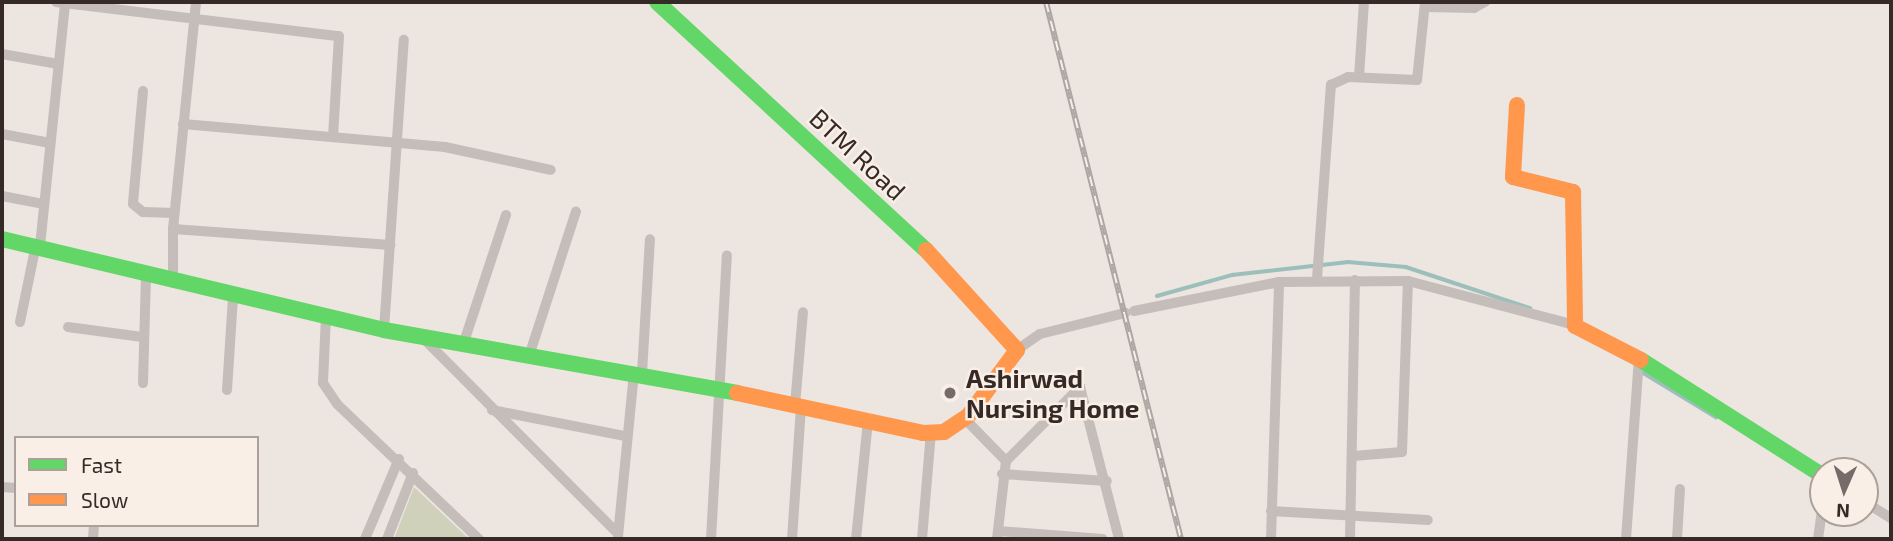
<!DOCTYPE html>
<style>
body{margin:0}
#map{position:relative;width:1893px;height:541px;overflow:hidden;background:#ece5e0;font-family:"Exo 2",sans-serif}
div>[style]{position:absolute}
.green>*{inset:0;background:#cfd1ba}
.stream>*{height:3.5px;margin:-1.75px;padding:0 1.75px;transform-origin:1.75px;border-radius:1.75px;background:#9cbfbb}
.street>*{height:10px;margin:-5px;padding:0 5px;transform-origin:5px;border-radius:5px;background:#c5bdb9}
.fast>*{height:16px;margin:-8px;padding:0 8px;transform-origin:8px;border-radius:8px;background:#63d668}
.slow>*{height:16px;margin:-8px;padding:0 8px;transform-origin:8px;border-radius:8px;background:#ff974d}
.rail>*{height:6px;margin-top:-3px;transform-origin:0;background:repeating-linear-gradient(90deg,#f9efe6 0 10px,#ada6a3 0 20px);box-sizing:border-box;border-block:2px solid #ada6a3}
.dots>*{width:19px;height:19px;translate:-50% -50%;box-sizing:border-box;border:4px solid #f9efe6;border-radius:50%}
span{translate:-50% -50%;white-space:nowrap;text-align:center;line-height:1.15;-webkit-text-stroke:5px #f9efe6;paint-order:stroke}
.street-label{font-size:26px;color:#362a27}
.poi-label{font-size:26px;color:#362a27;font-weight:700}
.left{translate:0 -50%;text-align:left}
.frame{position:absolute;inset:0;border:4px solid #362a27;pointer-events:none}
.legend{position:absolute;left:14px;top:436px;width:245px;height:91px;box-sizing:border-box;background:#f9efe6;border:2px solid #aba09a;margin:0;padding:9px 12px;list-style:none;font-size:21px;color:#362a27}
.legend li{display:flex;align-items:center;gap:14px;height:35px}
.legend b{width:35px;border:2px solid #aba09a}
.north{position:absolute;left:1809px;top:457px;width:70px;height:70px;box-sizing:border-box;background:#f9efe6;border:2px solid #aba09a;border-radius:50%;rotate:183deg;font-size:19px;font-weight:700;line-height:28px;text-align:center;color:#362a27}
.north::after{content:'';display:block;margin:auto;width:24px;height:32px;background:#766b68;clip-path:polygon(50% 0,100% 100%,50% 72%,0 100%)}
</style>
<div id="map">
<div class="green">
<div style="clip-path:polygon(414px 487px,467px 537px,466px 539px,394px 539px)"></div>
</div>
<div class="stream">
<div style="left:1157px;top:296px;width:78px;rotate:-15.6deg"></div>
<div style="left:1232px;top:275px;width:117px;rotate:-6.4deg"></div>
<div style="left:1348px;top:262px;width:58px;rotate:4.9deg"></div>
<div style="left:1406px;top:267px;width:131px;rotate:18.3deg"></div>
<div style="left:1642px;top:372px;width:87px;rotate:31.3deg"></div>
</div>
<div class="street">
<div style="left:56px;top:2px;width:285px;rotate:6.9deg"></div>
<div style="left:339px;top:36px;width:101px;rotate:93.4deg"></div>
<div style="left:1425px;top:7px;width:49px;rotate:1.2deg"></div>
<div style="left:1474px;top:8px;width:13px;rotate:-29deg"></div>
<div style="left:2px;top:54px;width:57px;rotate:10.1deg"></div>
<div style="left:1359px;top:77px;width:75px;rotate:-86.2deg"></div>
<div style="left:143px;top:91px;width:113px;rotate:95.1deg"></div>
<div style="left:133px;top:204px;width:13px;rotate:39deg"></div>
<div style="left:143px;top:212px;width:31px;rotate:2deg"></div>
<div style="left:183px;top:124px;width:263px;rotate:5deg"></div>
<div style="left:445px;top:147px;width:108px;rotate:12.2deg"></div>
<div style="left:2px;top:134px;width:49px;rotate:10.6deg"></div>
<div style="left:2px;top:196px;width:43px;rotate:10.8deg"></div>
<div style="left:173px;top:229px;width:218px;rotate:4.2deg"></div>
<div style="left:40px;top:246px;width:243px;rotate:-84.1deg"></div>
<div style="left:1317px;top:279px;width:195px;rotate:-85.9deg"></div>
<div style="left:1331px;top:85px;width:19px;rotate:-25deg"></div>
<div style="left:1348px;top:77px;width:69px;rotate:2.5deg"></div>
<div style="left:1417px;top:80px;width:78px;rotate:-84.1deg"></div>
<div style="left:173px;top:283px;width:54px;rotate:-90deg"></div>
<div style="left:173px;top:229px;width:228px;rotate:-84.2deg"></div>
<div style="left:1134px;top:311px;width:148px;rotate:-11.3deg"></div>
<div style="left:1279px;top:282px;width:129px;rotate:-0.4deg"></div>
<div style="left:1408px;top:281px;width:172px;rotate:14.8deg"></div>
<div style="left:326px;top:316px;width:67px;rotate:92.6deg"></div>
<div style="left:323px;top:383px;width:25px;rotate:56deg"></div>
<div style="left:337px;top:404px;width:196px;rotate:43.6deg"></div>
<div style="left:20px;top:322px;width:79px;rotate:-78.3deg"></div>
<div style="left:68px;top:327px;width:75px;rotate:7.7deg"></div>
<div style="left:384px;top:330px;width:291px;rotate:-86.1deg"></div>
<div style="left:422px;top:337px;width:278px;rotate:45.1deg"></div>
<div style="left:463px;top:345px;width:137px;rotate:-71.7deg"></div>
<div style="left:1017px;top:350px;width:28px;rotate:-35deg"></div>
<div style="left:1040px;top:334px;width:88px;rotate:-13.9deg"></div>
<div style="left:529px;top:356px;width:152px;rotate:-72deg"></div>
<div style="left:642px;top:373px;width:134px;rotate:-86.6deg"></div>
<div style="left:143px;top:383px;width:107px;rotate:-88.4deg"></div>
<div style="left:227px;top:390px;width:92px;rotate:-86.3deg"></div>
<div style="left:795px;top:405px;width:93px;rotate:-85.1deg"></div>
<div style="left:492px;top:410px;width:136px;rotate:11.1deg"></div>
<div style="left:965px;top:419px;width:59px;rotate:45.7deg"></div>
<div style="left:1006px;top:461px;width:79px;rotate:96.6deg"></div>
<div style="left:1353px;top:456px;width:49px;rotate:-4.7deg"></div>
<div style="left:1402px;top:452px;width:171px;rotate:-88deg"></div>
<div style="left:1006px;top:461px;width:105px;rotate:-45deg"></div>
<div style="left:1080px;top:387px;width:157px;rotate:75.6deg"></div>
<div style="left:1002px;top:474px;width:105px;rotate:3.8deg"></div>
<div style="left:2px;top:487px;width:14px;rotate:4deg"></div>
<div style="left:1865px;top:502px;width:31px;rotate:32deg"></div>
<div style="left:1271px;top:511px;width:157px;rotate:3.3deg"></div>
<div style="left:998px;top:531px;width:105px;rotate:4.4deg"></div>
<div style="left:618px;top:536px;width:165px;rotate:-84.4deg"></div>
<div style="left:93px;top:539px;width:14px;rotate:-86deg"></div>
<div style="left:365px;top:539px;width:87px;rotate:-67deg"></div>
<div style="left:387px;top:539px;width:71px;rotate:-68.5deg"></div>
<div style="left:711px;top:539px;width:284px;rotate:-86.8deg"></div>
<div style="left:792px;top:539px;width:133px;rotate:-86.1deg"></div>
<div style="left:856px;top:539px;width:119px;rotate:-84.2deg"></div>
<div style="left:922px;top:539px;width:107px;rotate:-85.2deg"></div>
<div style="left:1271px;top:539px;width:257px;rotate:-88.2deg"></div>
<div style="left:1350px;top:539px;width:259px;rotate:-88.9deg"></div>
<div style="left:1626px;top:539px;width:181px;rotate:-85.9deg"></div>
<div style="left:1677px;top:539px;width:50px;rotate:-86.6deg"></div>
<div style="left:1818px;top:539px;width:36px;rotate:-82deg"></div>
</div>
<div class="fast">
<div style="left:657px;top:2px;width:366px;rotate:42.7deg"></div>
<div style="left:2px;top:239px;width:393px;rotate:13.4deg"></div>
<div style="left:384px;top:330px;width:359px;rotate:10.1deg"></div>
<div style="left:1641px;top:360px;width:216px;rotate:32.5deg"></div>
</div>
<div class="slow">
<div style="left:1517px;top:105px;width:72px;rotate:93.2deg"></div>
<div style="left:1513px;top:177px;width:62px;rotate:14deg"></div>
<div style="left:1573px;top:192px;width:134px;rotate:89.1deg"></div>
<div style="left:1575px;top:326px;width:74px;rotate:27.3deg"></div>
<div style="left:737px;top:393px;width:190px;rotate:12.1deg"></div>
<div style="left:923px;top:433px;width:21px;rotate:-3deg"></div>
<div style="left:944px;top:432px;width:29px;rotate:-34deg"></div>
<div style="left:968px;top:416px;width:82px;rotate:-53.4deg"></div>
<div style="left:1017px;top:350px;width:135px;rotate:-132.3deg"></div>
</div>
<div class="rail">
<div style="left:1046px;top:2px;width:554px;rotate:75.89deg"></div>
</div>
<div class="dots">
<div style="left:950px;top:393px;background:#766b68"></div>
</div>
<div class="street-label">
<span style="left:858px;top:154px;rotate:43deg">BTM Road</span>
</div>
<div class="poi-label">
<span class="left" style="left:966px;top:393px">Ashirwad<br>Nursing Home</span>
</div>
<div class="frame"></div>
<ul class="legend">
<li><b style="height:9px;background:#63d668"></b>Fast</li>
<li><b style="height:9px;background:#ff974d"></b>Slow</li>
</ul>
<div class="north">N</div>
</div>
